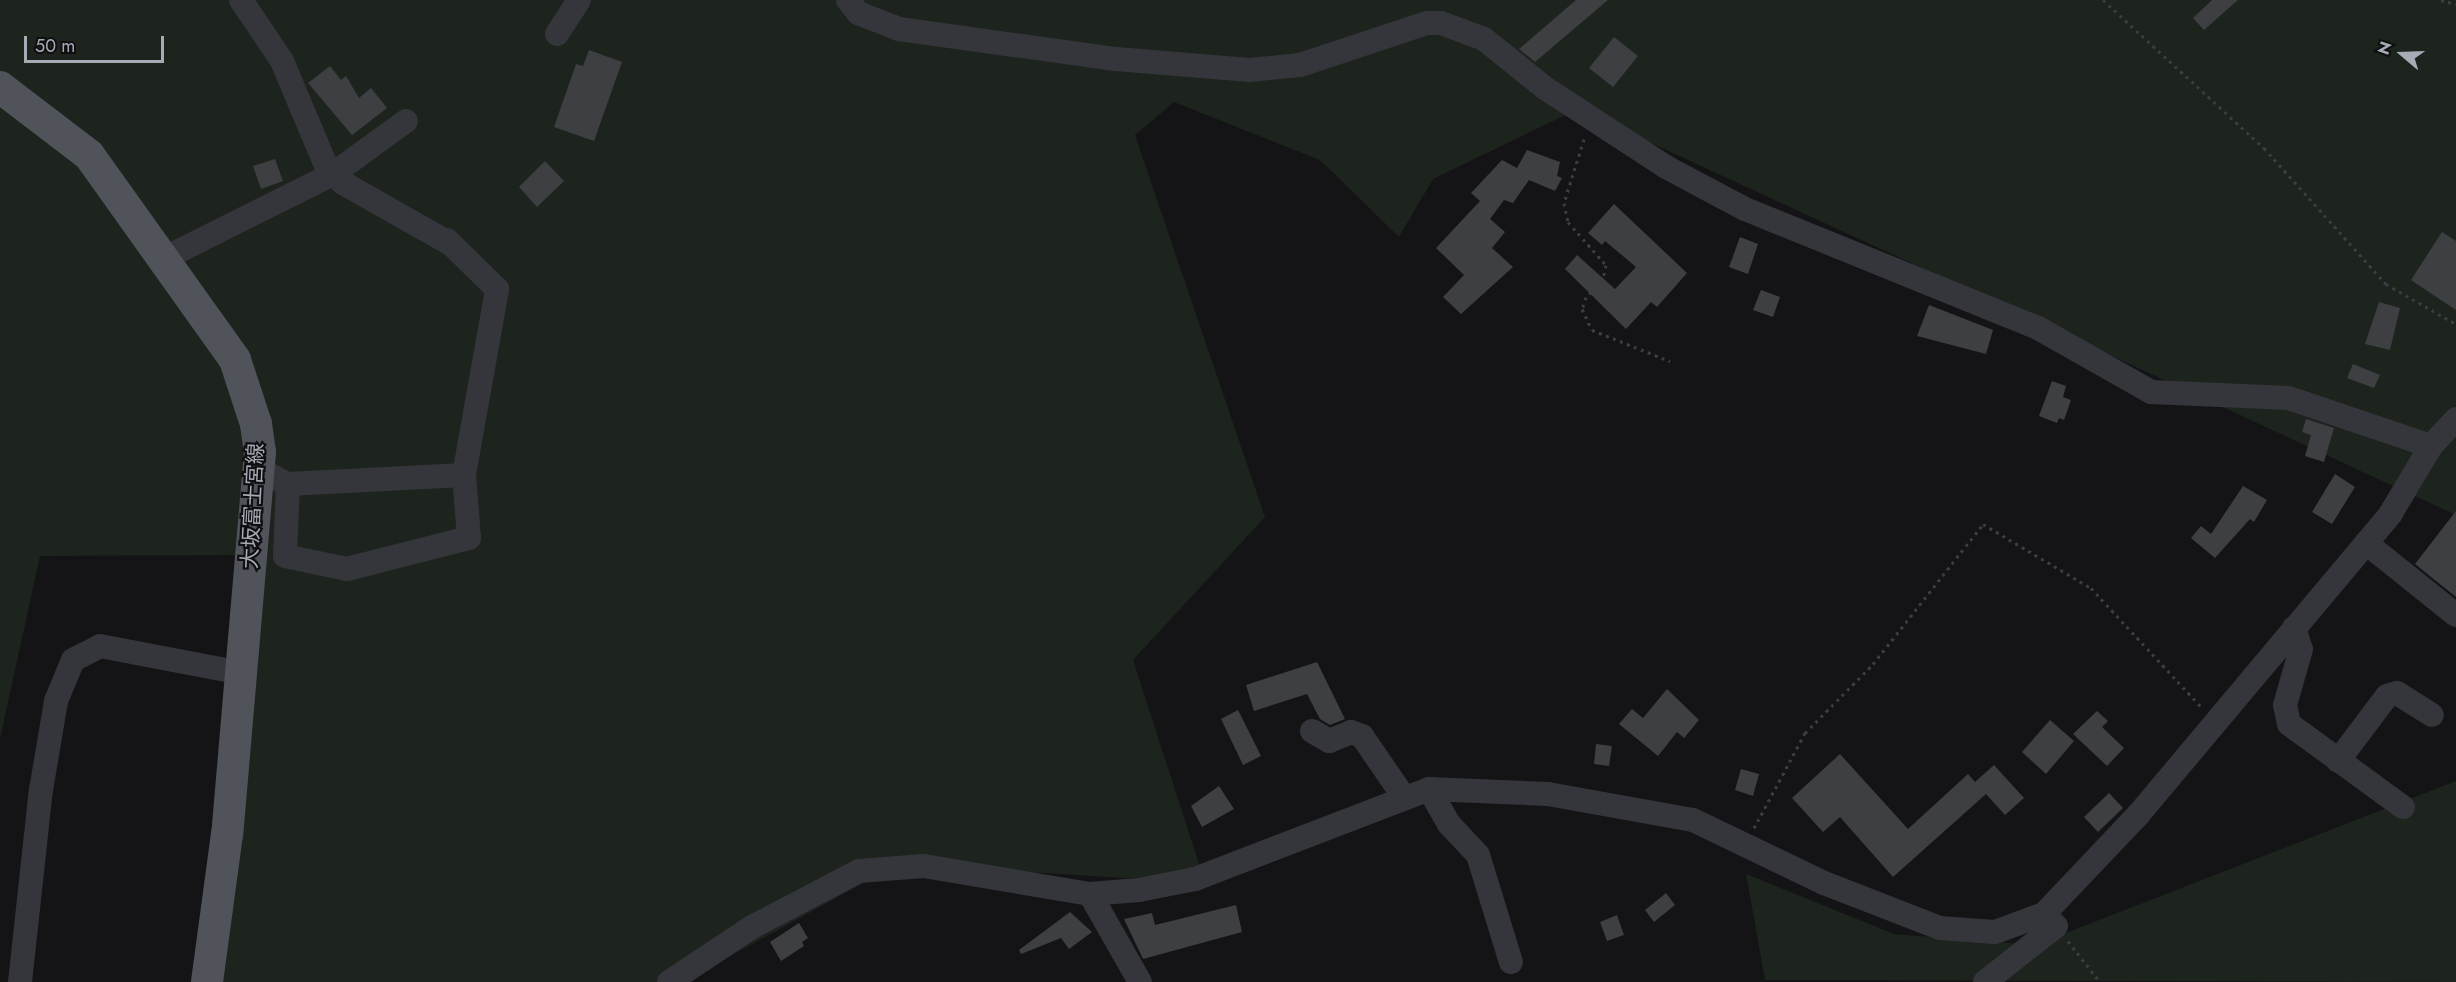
<!DOCTYPE html>
<meta charset="utf-8">
<style>
body{margin:0}
#map{position:relative;width:2456px;height:982px;overflow:hidden;background:#141416;font-family:Jost,"Noto Sans JP",sans-serif}
div>[style]{position:absolute}
.green>*{inset:0;background:#1c241d}
.building>*{inset:0;background:#3e3f43}
.path>*{height:3px;margin-top:-1.5px;transform-origin:0;background:repeating-linear-gradient(90deg,#3b3d42 0 3px,transparent 0 7.5px)}
.minor>*{height:24px;margin:-12px;padding:0 12px;transform-origin:12px;border-radius:12px;background:#35363b}
.major>*{height:32px;margin:-16px;padding:0 16px;transform-origin:16px;border-radius:16px;background:#51535a}
span{translate:-50% -50%;white-space:nowrap;text-align:center;line-height:1.15;-webkit-text-stroke:4.5px #0f0f11;paint-order:stroke}
.street-label{font-size:21px;color:#a6abb6}
.north{position:absolute;left:2372px;top:24px;width:60px;height:60px;-webkit-text-stroke:4px #0f0f11;paint-order:stroke;rotate:289deg;font-size:16px;font-weight:700;line-height:24px;text-align:center;color:#a6abb6}
.north::after{content:'';display:block;margin:auto;width:21px;height:27px;background:#a6abb6;clip-path:polygon(50% 0,100% 100%,50% 72%,0 100%)}
.scale{position:absolute;left:24px;top:36px;width:140px;height:27px;box-sizing:border-box;border:3px solid #a6abb6;border-top:0;padding-left:8px;font-size:18px;line-height:21px;white-space:nowrap;color:#a6abb6;-webkit-text-stroke:4px #0f0f11;paint-order:stroke}
</style>
<div id="map">
<div class="green">
<div style="clip-path:polygon(0 0,2456px 0,2456px 515px,1578px 109px,1433px 179px,1399px 237px,1320px 160px,1174px 102px,1135px 135px,1265px 517px,1133px 660px,1203px 876px,1125px 878px,898px 864px,683px 982px,201px 982px,251px 555px,40px 556px,0 739px)"></div>
<div style="clip-path:polygon(2456px 781px,2456px 982px,1765px 980px,1746px 874px,1894px 934px,2035px 945px)"></div>
</div>
<div class="building">
<div style="clip-path:polygon(1576px 0,1608px 0,1535px 62px,1519px 49px)"></div>
<div style="clip-path:polygon(2212px 0,2238px 0,2204px 30px,2193px 18px)"></div>
<div style="clip-path:polygon(1614px 37px,1638px 56px,1613px 87px,1589px 68px)"></div>
<div style="clip-path:polygon(589px 50px,622px 62px,594px 141px,554px 127px,576px 64px,583px 66px)"></div>
<div style="clip-path:polygon(330px 66px,341px 80px,346px 76px,359px 98px,371px 88px,387px 108px,352px 135px,308px 83px)"></div>
<div style="clip-path:polygon(1527px 150px,1560px 162px,1557px 176px,1562px 178px,1555px 191px,1529px 180px,1513px 203px,1504px 200px,1490px 219px,1505px 232px,1492px 248px,1513px 267px,1461px 314px,1443px 297px,1464px 275px,1436px 248px,1480px 201px,1471px 193px,1502px 160px,1517px 168px)"></div>
<div style="clip-path:polygon(275px 159px,283px 181px,261px 189px,253px 166px)"></div>
<div style="clip-path:polygon(545px 161px,564px 181px,537px 207px,519px 187px)"></div>
<div style="clip-path:polygon(1614px 204px,1687px 273px,1657px 307px,1651px 302px,1626px 329px,1565px 269px,1577px 255px,1615px 289px,1636px 267px,1605px 241px,1602px 245px,1588px 233px)"></div>
<div style="clip-path:polygon(2442px 232px,2456px 241px,2456px 310px,2411px 280px)"></div>
<div style="clip-path:polygon(1740px 237px,1758px 244px,1748px 274px,1729px 267px)"></div>
<div style="clip-path:polygon(1761px 290px,1780px 297px,1773px 317px,1753px 310px)"></div>
<div style="clip-path:polygon(2379px 302px,2400px 308px,2390px 350px,2365px 344px)"></div>
<div style="clip-path:polygon(1929px 305px,1993px 330px,1986px 354px,1917px 336px)"></div>
<div style="clip-path:polygon(2353px 364px,2380px 375px,2374px 388px,2347px 378px)"></div>
<div style="clip-path:polygon(2052px 381px,2066px 386px,2063px 397px,2071px 400px,2064px 420px,2059px 418px,2057px 423px,2039px 416px)"></div>
<div style="clip-path:polygon(2306px 419px,2334px 428px,2324px 462px,2305px 456px,2311px 435px,2302px 432px)"></div>
<div style="clip-path:polygon(2335px 474px,2355px 487px,2332px 524px,2312px 512px)"></div>
<div style="clip-path:polygon(2243px 486px,2267px 500px,2254px 522px,2250px 519px,2215px 558px,2191px 538px,2201px 526px,2211px 534px)"></div>
<div style="clip-path:polygon(2456px 511px,2456px 597px,2415px 564px)"></div>
<div style="clip-path:polygon(1317px 662px,1345px 719px,1330px 725px,1320px 719px,1307px 694px,1254px 711px,1246px 685px)"></div>
<div style="clip-path:polygon(1667px 689px,1699px 720px,1684px 738px,1677px 732px,1658px 756px,1619px 724px,1632px 709px,1643px 718px)"></div>
<div style="clip-path:polygon(1238px 710px,1261px 756px,1243px 765px,1221px 719px)"></div>
<div style="clip-path:polygon(2097px 711px,2108px 721px,2102px 727px,2124px 748px,2107px 766px,2073px 734px)"></div>
<div style="clip-path:polygon(2050px 720px,2074px 741px,2046px 774px,2022px 752px)"></div>
<div style="clip-path:polygon(1596px 744px,1612px 746px,1609px 766px,1594px 764px)"></div>
<div style="clip-path:polygon(1840px 754px,1908px 829px,1968px 774px,1975px 782px,1994px 765px,2024px 798px,2005px 815px,1986px 794px,1893px 877px,1840px 817px,1823px 832px,1792px 798px)"></div>
<div style="clip-path:polygon(1741px 769px,1759px 774px,1753px 796px,1735px 790px)"></div>
<div style="clip-path:polygon(1219px 786px,1234px 809px,1202px 827px,1191px 806px)"></div>
<div style="clip-path:polygon(2109px 793px,2123px 808px,2098px 832px,2084px 817px)"></div>
<div style="clip-path:polygon(1666px 893px,1675px 905px,1654px 922px,1645px 910px)"></div>
<div style="clip-path:polygon(1236px 905px,1242px 932px,1143px 959px,1124px 919px,1152px 913px,1155px 925px)"></div>
<div style="clip-path:polygon(1070px 912px,1092px 932px,1069px 949px,1061px 938px,1021px 954px,1019px 950px)"></div>
<div style="clip-path:polygon(1617px 915px,1624px 935px,1607px 941px,1600px 922px)"></div>
<div style="clip-path:polygon(799px 923px,808px 938px,802px 942px,804px 946px,781px 961px,770px 942px)"></div>
</div>
<div class="path">
<div style="left:2103px;top:0;width:219px;rotate:42.6deg"></div>
<div style="left:2264px;top:148px;width:183px;rotate:48.1deg"></div>
<div style="left:2386px;top:284px;width:81px;rotate:29.7deg"></div>
<div style="left:2441px;top:0;width:16px;rotate:15deg"></div>
<div style="left:1584px;top:139px;width:67px;rotate:107.4deg"></div>
<div style="left:1564px;top:203px;width:19px;rotate:78deg"></div>
<div style="left:1568px;top:222px;width:57px;rotate:48.5deg"></div>
<div style="left:1606px;top:265px;width:17px;rotate:103deg"></div>
<div style="left:1602px;top:282px;width:22px;rotate:137deg"></div>
<div style="left:1586px;top:297px;width:13px;rotate:108deg"></div>
<div style="left:1582px;top:309px;width:23px;rotate:65deg"></div>
<div style="left:1592px;top:330px;width:84px;rotate:21.7deg"></div>
<div style="left:1754px;top:828px;width:108px;rotate:-61.8deg"></div>
<div style="left:1805px;top:733px;width:97px;rotate:-45.4deg"></div>
<div style="left:1873px;top:664px;width:178px;rotate:-51.8deg"></div>
<div style="left:1983px;top:524px;width:126px;rotate:30.7deg"></div>
<div style="left:2091px;top:588px;width:163px;rotate:47.2deg"></div>
<div style="left:2068px;top:941px;width:52px;rotate:52deg"></div>
</div>
<div class="minor">
<div style="left:241px;top:0;width:73px;rotate:56.1deg"></div>
<div style="left:282px;top:61px;width:116px;rotate:67.2deg"></div>
<div style="left:327px;top:168px;width:22px;rotate:43deg"></div>
<div style="left:343px;top:183px;width:122px;rotate:29.5deg"></div>
<div style="left:848px;top:0;width:16px;rotate:52deg"></div>
<div style="left:858px;top:13px;width:44px;rotate:21.3deg"></div>
<div style="left:899px;top:29px;width:219px;rotate:7.9deg"></div>
<div style="left:1116px;top:59px;width:134px;rotate:4.7deg"></div>
<div style="left:1250px;top:70px;width:50px;rotate:-5.7deg"></div>
<div style="left:1300px;top:65px;width:134px;rotate:-18.3deg"></div>
<div style="left:1427px;top:23px;width:14px"></div>
<div style="left:1441px;top:23px;width:46px;rotate:20.4deg"></div>
<div style="left:1484px;top:39px;width:78px;rotate:38.8deg"></div>
<div style="left:1545px;top:88px;width:145px;rotate:33.1deg"></div>
<div style="left:1666px;top:167px;width:89px;rotate:28deg"></div>
<div style="left:1745px;top:209px;width:316px;rotate:22.1deg"></div>
<div style="left:2038px;top:328px;width:130px;rotate:29.5deg"></div>
<div style="left:2151px;top:392px;width:138px;rotate:2.5deg"></div>
<div style="left:2289px;top:398px;width:150px;rotate:18.7deg"></div>
<div style="left:557px;top:34px;width:40px;rotate:-57.1deg"></div>
<div style="left:163px;top:259px;width:190px;rotate:-26.6deg"></div>
<div style="left:333px;top:174px;width:90px;rotate:-36deg"></div>
<div style="left:258px;top:469px;width:34px;rotate:27deg"></div>
<div style="left:288px;top:484px;width:176px;rotate:-2.9deg"></div>
<div style="left:464px;top:475px;width:189px;rotate:-79.9deg"></div>
<div style="left:497px;top:289px;width:70px;rotate:-135.6deg"></div>
<div style="left:288px;top:484px;width:72px;rotate:92.4deg"></div>
<div style="left:285px;top:556px;width:63px;rotate:11.8deg"></div>
<div style="left:347px;top:569px;width:126px;rotate:-14.3deg"></div>
<div style="left:469px;top:538px;width:63px;rotate:-94.5deg"></div>
<div style="left:2366px;top:543px;width:115px;rotate:38.7deg"></div>
<div style="left:2294px;top:628px;width:22px;rotate:72deg"></div>
<div style="left:2301px;top:649px;width:58px;rotate:105.9deg"></div>
<div style="left:2285px;top:705px;width:19px;rotate:78deg"></div>
<div style="left:2289px;top:724px;width:141px;rotate:36.1deg"></div>
<div style="left:1312px;top:731px;width:20px;rotate:30deg"></div>
<div style="left:1329px;top:741px;width:24px;rotate:-22deg"></div>
<div style="left:1351px;top:732px;width:12px;rotate:20deg"></div>
<div style="left:1362px;top:736px;width:74px;rotate:55.5deg"></div>
<div style="left:2338px;top:761px;width:81px;rotate:-53deg"></div>
<div style="left:2387px;top:696px;width:10px;rotate:-17deg"></div>
<div style="left:2397px;top:693px;width:41px;rotate:32.2deg"></div>
<div style="left:1429px;top:789px;width:40px;rotate:60.3deg"></div>
<div style="left:1449px;top:824px;width:42px;rotate:46.9deg"></div>
<div style="left:1478px;top:855px;width:112px;rotate:72.9deg"></div>
<div style="left:1090px;top:894px;width:101px;rotate:60.4deg"></div>
<div style="left:20px;top:982px;width:193px;rotate:-83.8deg"></div>
<div style="left:41px;top:790px;width:90px;rotate:-80.4deg"></div>
<div style="left:56px;top:701px;width:44px;rotate:-67.5deg"></div>
<div style="left:73px;top:660px;width:30px;rotate:-27deg"></div>
<div style="left:100px;top:646px;width:144px;rotate:10.8deg"></div>
<div style="left:669px;top:982px;width:100px;rotate:-33.5deg"></div>
<div style="left:752px;top:927px;width:121px;rotate:-27.6deg"></div>
<div style="left:859px;top:871px;width:65px;rotate:-4.4deg"></div>
<div style="left:924px;top:866px;width:168px;rotate:9.6deg"></div>
<div style="left:1090px;top:894px;width:49px;rotate:-4.7deg"></div>
<div style="left:1139px;top:890px;width:57px;rotate:-11.1deg"></div>
<div style="left:1195px;top:879px;width:251px;rotate:-21deg"></div>
<div style="left:1429px;top:789px;width:119px;rotate:2.4deg"></div>
<div style="left:1548px;top:794px;width:147px;rotate:10.2deg"></div>
<div style="left:1693px;top:820px;width:145px;rotate:25.7deg"></div>
<div style="left:1824px;top:883px;width:124px;rotate:21.2deg"></div>
<div style="left:1940px;top:928px;width:55px;rotate:4.2deg"></div>
<div style="left:1995px;top:932px;width:52px;rotate:-20.2deg"></div>
<div style="left:1985px;top:982px;width:90px;rotate:-38.3deg"></div>
<div style="left:2056px;top:926px;width:17px;rotate:-135deg"></div>
<div style="left:2044px;top:914px;width:137px;rotate:-46.5deg"></div>
<div style="left:2138px;top:815px;width:394px;rotate:-50deg"></div>
<div style="left:2391px;top:513px;width:78px;rotate:-59.2deg"></div>
<div style="left:2431px;top:446px;width:37px;rotate:-47deg"></div>
</div>
<div class="major">
<div style="left:0;top:87px;width:112px;rotate:37.4deg"></div>
<div style="left:89px;top:155px;width:252px;rotate:54.5deg"></div>
<div style="left:235px;top:360px;width:67px;rotate:71.8deg"></div>
<div style="left:256px;top:424px;width:28px;rotate:82deg"></div>
<div style="left:260px;top:452px;width:383px;rotate:94.9deg"></div>
<div style="left:227px;top:834px;width:149px;rotate:97.7deg"></div>
</div>
<div class="street-label">
<span style="left:253px;top:506px;rotate:-87deg">大坂富士宮線</span>
</div>
<div class="north">N</div>
<div class="scale">50 m</div>
</div>
